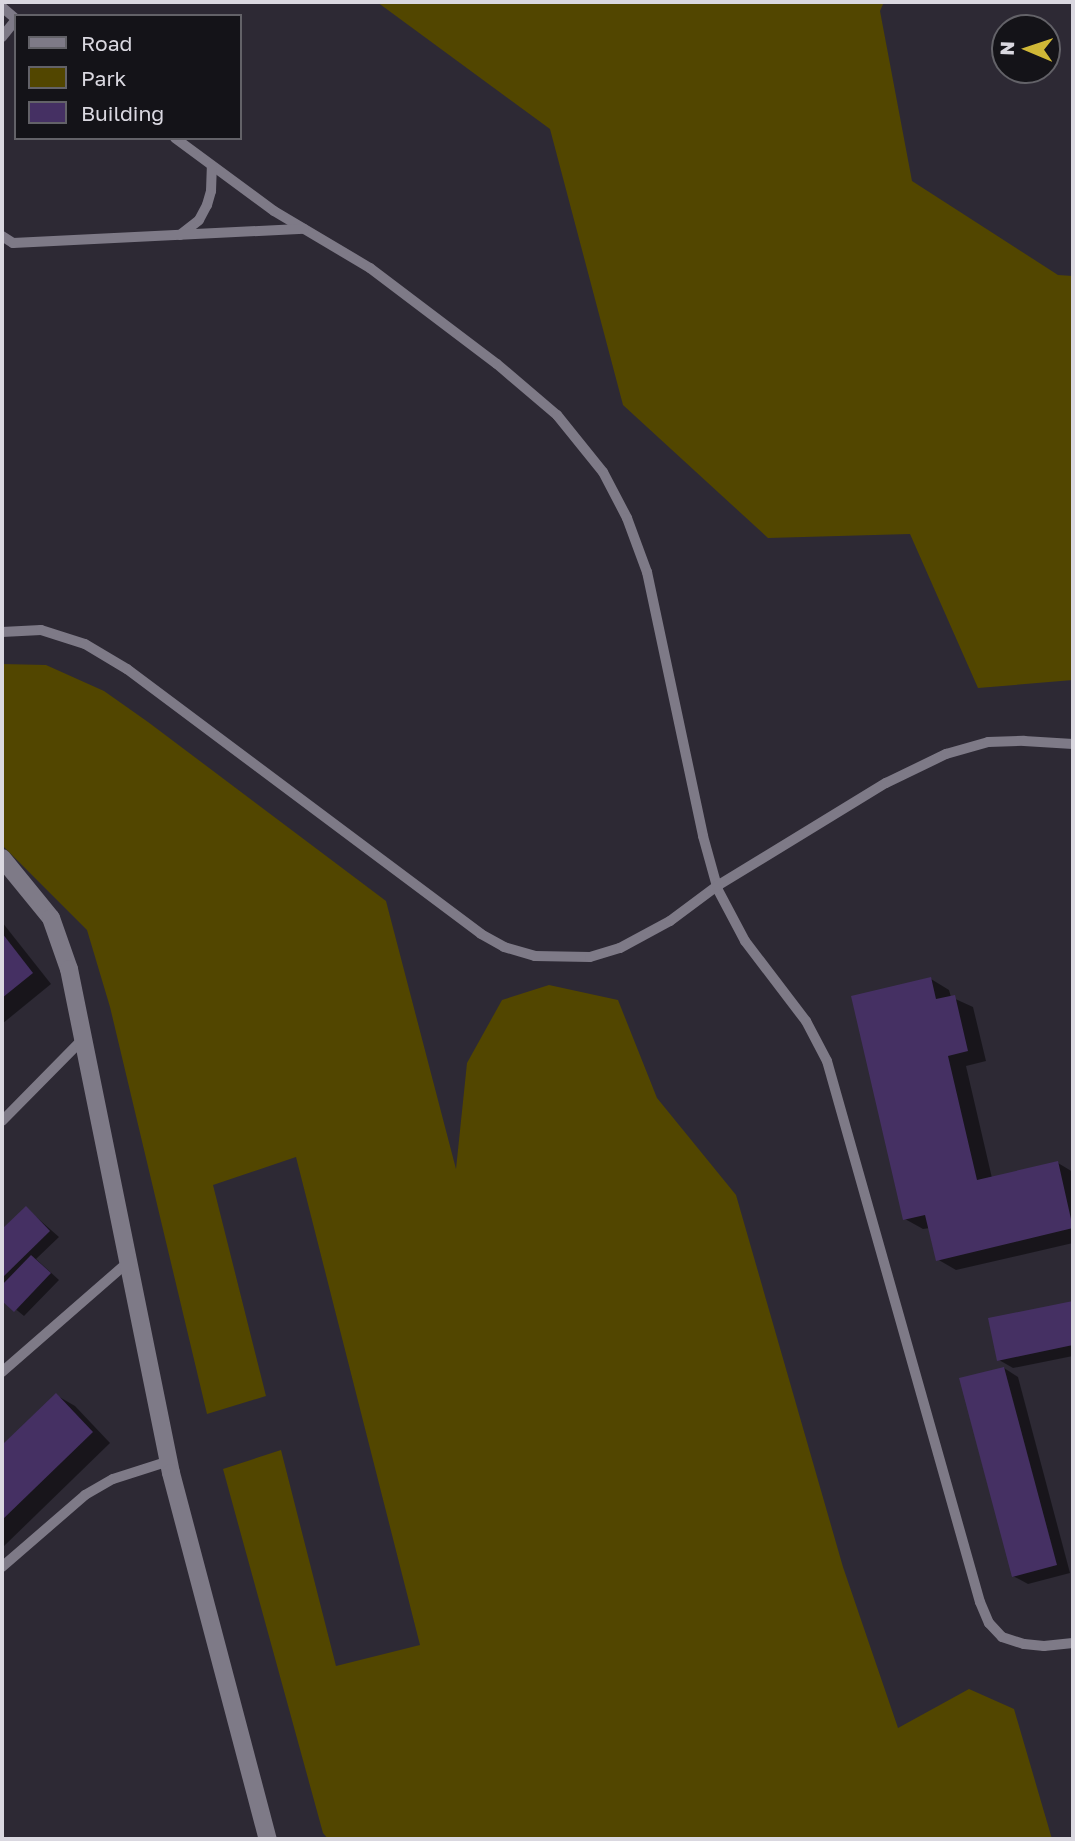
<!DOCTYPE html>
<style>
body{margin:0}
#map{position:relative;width:1075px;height:1841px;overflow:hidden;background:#2d2934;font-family:"Golos Text",sans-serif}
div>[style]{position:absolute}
.green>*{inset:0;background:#524600}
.shadow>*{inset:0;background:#0007}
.building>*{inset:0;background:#453063}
.lane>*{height:10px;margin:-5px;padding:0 5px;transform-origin:5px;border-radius:5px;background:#7e7a87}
.street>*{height:18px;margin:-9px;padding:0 9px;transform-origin:9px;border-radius:9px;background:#7e7a87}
span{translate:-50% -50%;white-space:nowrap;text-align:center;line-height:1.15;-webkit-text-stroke:6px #141318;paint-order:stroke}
.frame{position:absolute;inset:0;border:4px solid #dad8e0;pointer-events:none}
.legend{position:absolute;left:14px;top:14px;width:228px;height:126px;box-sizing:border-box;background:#141318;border:2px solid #636268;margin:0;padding:9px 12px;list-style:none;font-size:21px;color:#dad8e0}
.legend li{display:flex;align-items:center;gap:14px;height:35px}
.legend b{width:35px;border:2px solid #636268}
.north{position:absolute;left:991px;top:14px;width:70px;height:70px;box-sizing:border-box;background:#141318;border:2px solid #636268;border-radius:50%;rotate:272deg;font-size:19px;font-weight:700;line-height:28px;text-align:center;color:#dad8e0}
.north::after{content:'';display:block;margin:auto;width:24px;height:32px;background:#d0b837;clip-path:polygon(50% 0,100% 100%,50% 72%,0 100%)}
</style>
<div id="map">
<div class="green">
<div style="clip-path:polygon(377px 2px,884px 2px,880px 11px,912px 181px,1058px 275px,1073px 276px,1073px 680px,978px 688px,910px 534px,768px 538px,623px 405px,550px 129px)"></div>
<div style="clip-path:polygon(2px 664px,46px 665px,104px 691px,148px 722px,386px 901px,456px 1169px,467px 1063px,502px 1000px,549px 985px,618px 1000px,657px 1098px,736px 1195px,843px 1567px,898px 1728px,969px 1689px,1014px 1709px,1052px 1839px,328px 1839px,323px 1833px,223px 1469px,281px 1450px,336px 1666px,420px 1645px,296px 1157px,213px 1185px,266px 1396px,207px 1414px,110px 1007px,87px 930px,2px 845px)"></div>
</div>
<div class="shadow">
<div style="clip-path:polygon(2px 922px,51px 984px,2px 1024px)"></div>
<div style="clip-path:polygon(931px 979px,949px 990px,951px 997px,973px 1007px,986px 1061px,966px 1066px,992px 1178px,1058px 1163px,1073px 1172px,1073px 1243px,956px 1270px,937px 1259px,930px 1228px,923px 1229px,905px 1219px)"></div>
<div style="clip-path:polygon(26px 1208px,59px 1237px,36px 1259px,59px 1280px,24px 1316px,2px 1298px,2px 1232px)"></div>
<div style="clip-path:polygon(1073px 1302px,1073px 1356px,1013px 1368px,999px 1360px,990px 1320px)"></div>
<div style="clip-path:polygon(1004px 1368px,1018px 1377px,1070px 1573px,1028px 1584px,1013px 1576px)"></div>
<div style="clip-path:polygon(56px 1395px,75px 1406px,110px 1443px,2px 1548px,2px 1448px)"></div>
</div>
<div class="building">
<div style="clip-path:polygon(2px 933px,33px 973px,2px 998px)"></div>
<div style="clip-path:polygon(931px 977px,936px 999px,955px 995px,968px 1051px,948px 1056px,977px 1180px,1058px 1161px,1073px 1228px,936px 1261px,925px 1215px,903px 1220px,851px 996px)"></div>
<div style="clip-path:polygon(26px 1206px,50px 1231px,2px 1278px,2px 1229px)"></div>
<div style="clip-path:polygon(31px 1255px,51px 1273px,14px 1312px,2px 1301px,2px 1285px)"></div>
<div style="clip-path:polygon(1073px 1301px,1073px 1345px,997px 1361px,988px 1318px)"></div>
<div style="clip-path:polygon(1004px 1367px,1057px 1565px,1012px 1577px,959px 1378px)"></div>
<div style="clip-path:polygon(56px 1393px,93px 1432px,2px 1520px,2px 1445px)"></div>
</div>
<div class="lane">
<div style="left:2px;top:7px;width:18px;rotate:41deg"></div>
<div style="left:2px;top:37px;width:22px;rotate:-51deg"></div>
<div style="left:175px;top:138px;width:123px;rotate:36.4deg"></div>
<div style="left:274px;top:211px;width:112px;rotate:30.7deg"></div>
<div style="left:370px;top:268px;width:159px;rotate:37.1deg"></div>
<div style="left:497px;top:364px;width:79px;rotate:40.4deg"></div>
<div style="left:557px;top:415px;width:73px;rotate:51.1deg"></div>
<div style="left:603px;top:472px;width:52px;rotate:62.4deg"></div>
<div style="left:627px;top:518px;width:58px;rotate:69.7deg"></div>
<div style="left:647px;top:572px;width:270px;rotate:78deg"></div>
<div style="left:703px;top:836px;width:56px;rotate:74.5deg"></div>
<div style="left:718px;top:890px;width:58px;rotate:62.1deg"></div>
<div style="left:745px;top:941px;width:101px;rotate:52.7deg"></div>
<div style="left:806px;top:1021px;width:45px;rotate:62.3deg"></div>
<div style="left:827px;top:1061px;width:562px;rotate:74.21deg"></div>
<div style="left:980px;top:1602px;width:23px;rotate:67deg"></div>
<div style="left:989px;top:1623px;width:19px;rotate:47deg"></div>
<div style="left:1002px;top:1637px;width:23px;rotate:18deg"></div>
<div style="left:1024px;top:1644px;width:20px;rotate:6deg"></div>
<div style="left:1044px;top:1646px;width:29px;rotate:-6deg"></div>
<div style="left:180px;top:235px;width:24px;rotate:-38deg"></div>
<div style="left:199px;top:220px;width:17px;rotate:-62deg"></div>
<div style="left:207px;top:205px;width:15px;rotate:-74deg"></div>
<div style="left:211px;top:191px;width:25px;rotate:-88deg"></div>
<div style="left:2px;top:236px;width:13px;rotate:32deg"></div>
<div style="left:13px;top:243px;width:291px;rotate:-2.8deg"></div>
<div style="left:2px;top:632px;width:39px;rotate:-3deg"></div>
<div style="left:41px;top:630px;width:46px;rotate:17.7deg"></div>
<div style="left:85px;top:644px;width:49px;rotate:30.8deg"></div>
<div style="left:127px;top:669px;width:442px;rotate:36.8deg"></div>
<div style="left:481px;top:934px;width:26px;rotate:29deg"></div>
<div style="left:504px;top:947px;width:32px;rotate:16deg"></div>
<div style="left:535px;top:956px;width:55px;rotate:1deg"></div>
<div style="left:590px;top:957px;width:31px;rotate:-17deg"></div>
<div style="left:620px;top:948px;width:57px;rotate:-28.4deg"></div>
<div style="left:670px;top:921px;width:59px;rotate:-36.7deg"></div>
<div style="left:717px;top:886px;width:198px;rotate:-31.4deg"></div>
<div style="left:886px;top:783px;width:67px;rotate:-25.8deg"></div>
<div style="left:946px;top:754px;width:44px;rotate:-15.9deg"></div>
<div style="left:988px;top:742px;width:36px;rotate:-2deg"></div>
<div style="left:1024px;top:741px;width:49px;rotate:3.5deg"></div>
<div style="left:2px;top:1121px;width:115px;rotate:-45.4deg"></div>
<div style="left:2px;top:1372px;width:167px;rotate:-41.1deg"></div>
<div style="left:2px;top:1567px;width:110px;rotate:-40.9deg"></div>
<div style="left:85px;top:1495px;width:32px;rotate:-30deg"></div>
<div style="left:113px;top:1479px;width:59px;rotate:-17.8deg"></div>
</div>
<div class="street">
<div style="left:2px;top:858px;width:77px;rotate:50.8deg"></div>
<div style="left:51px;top:918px;width:54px;rotate:70.6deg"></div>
<div style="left:69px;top:969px;width:514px;rotate:78.56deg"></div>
<div style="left:171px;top:1473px;width:379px;rotate:75.2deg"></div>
</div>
<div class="frame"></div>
<ul class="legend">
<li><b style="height:9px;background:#7e7a87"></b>Road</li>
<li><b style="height:19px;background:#524600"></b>Park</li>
<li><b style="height:19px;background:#453063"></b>Building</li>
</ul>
<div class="north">N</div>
</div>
